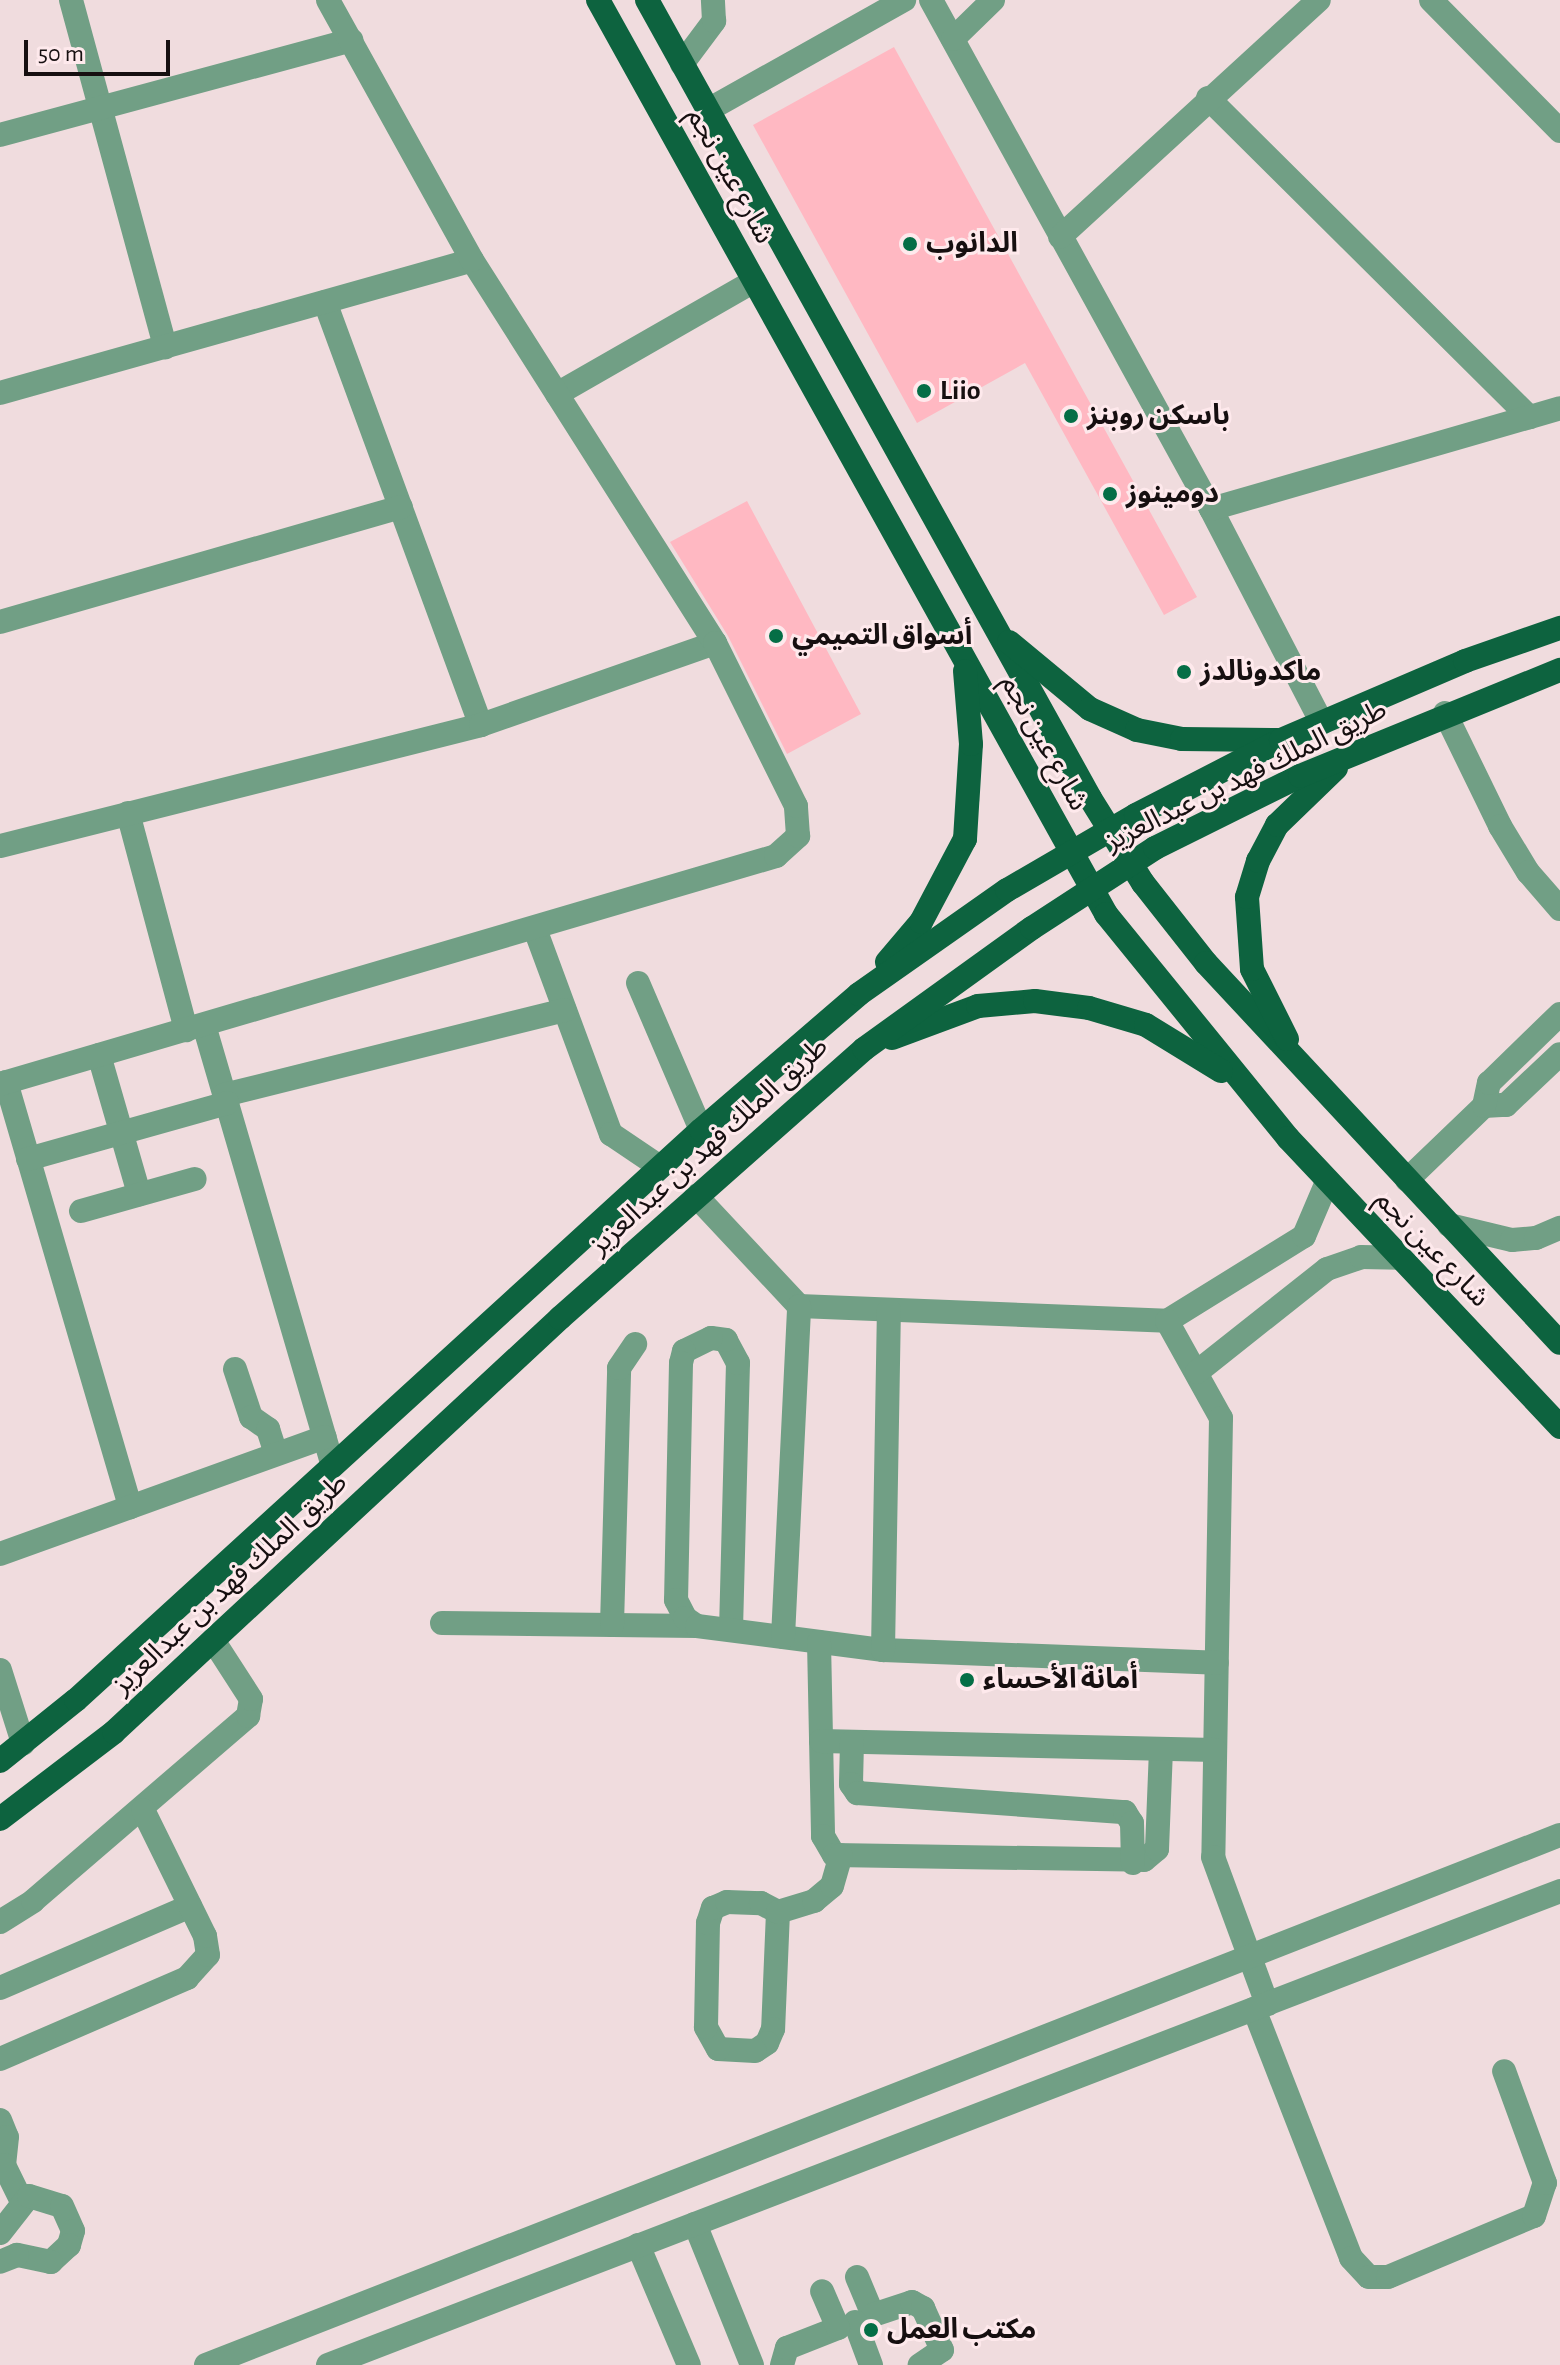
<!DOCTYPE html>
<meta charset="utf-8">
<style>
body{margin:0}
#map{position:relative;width:1560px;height:2365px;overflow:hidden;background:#f0dcde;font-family:"Alegreya Sans","Noto Sans Arabic",sans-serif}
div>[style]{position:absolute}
.building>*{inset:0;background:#ffb8c2}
.minor>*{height:24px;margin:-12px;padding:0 12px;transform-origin:12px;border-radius:12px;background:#719f85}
.major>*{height:24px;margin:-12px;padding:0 12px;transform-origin:12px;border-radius:12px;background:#0d633f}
.dots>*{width:22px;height:22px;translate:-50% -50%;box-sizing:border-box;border:4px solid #fee9ec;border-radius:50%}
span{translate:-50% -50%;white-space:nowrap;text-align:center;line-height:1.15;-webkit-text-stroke:6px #fee9ec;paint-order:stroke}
.street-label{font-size:28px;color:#160f10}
.poi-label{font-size:28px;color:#160f10;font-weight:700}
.left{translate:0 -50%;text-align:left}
.scale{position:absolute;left:24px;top:40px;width:146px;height:36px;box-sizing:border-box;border:4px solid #160f10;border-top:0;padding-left:10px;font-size:24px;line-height:28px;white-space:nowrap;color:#160f10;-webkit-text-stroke:6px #fee9ec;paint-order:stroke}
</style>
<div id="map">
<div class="building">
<div style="clip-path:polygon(894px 47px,1197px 597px,1164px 615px,1025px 363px,917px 423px,753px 125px)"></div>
<div style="clip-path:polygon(747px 501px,861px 714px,787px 754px,728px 636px,670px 542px)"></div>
</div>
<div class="minor">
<div style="left:71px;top:0;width:360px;rotate:74.8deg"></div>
<div style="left:931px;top:0;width:581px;rotate:61.18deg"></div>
<div style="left:1211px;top:509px;width:241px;rotate:62.6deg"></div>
<div style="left:1431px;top:0;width:184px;rotate:45.4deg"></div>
<div style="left:953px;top:39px;width:56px;rotate:-44.3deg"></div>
<div style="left:682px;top:64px;width:54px;rotate:-53.3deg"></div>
<div style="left:714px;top:21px;width:21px;rotate:-93deg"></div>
<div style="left:1208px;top:98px;width:453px;rotate:44.8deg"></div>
<div style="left:708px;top:110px;width:225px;rotate:-29.3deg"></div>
<div style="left:0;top:135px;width:364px;rotate:-15.1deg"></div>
<div style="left:1060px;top:237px;width:351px;rotate:-42.5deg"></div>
<div style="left:325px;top:302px;width:451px;rotate:69.8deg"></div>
<div style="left:0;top:393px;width:490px;rotate:-15.7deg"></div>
<div style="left:557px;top:394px;width:227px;rotate:-29.8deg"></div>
<div style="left:1211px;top:509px;width:363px;rotate:-16.1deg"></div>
<div style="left:0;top:622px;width:417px;rotate:-16deg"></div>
<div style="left:1445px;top:713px;width:126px;rotate:64deg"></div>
<div style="left:1500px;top:826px;width:54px;rotate:58.7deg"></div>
<div style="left:1528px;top:872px;width:49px;rotate:49.1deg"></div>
<div style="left:128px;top:813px;width:225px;rotate:75deg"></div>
<div style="left:0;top:846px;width:496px;rotate:-14.1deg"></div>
<div style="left:481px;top:725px;width:248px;rotate:-19.3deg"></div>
<div style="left:715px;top:643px;width:454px;rotate:-122.4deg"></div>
<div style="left:472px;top:260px;width:297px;rotate:-119deg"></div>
<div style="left:535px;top:929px;width:219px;rotate:69.7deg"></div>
<div style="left:611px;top:1134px;width:59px;rotate:34deg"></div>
<div style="left:638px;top:983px;width:160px;rotate:66.8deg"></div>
<div style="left:204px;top:1025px;width:459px;rotate:73.7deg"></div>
<div style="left:99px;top:1055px;width:145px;rotate:73.9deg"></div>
<div style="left:6px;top:1082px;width:443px;rotate:73.7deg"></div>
<div style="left:0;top:1084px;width:809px;rotate:-16.37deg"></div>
<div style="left:776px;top:856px;width:30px;rotate:-42deg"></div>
<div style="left:798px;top:836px;width:30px;rotate:-94deg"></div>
<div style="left:796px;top:806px;width:182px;rotate:-116.4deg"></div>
<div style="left:224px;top:1095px;width:351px;rotate:-14deg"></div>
<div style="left:1484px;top:1106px;width:22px;rotate:-3deg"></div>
<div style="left:1506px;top:1105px;width:74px;rotate:-43.4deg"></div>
<div style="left:28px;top:1159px;width:207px;rotate:-15.7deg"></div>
<div style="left:1407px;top:1180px;width:107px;rotate:-43.9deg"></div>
<div style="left:1484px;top:1106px;width:24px;rotate:-78deg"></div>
<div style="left:1489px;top:1083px;width:99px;rotate:-44.2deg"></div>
<div style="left:696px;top:1196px;width:151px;rotate:46.9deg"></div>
<div style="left:799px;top:1306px;width:368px;rotate:2.3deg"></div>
<div style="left:1167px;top:1321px;width:161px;rotate:-31.8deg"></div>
<div style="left:1304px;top:1236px;width:59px;rotate:-66.9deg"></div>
<div style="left:81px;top:1211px;width:118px;rotate:-15.7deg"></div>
<div style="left:1449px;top:1225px;width:65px;rotate:13.4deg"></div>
<div style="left:1512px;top:1240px;width:24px;rotate:-5deg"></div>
<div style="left:1536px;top:1238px;width:26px;rotate:-23deg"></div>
<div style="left:1167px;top:1321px;width:111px;rotate:60.9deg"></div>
<div style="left:1221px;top:1418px;width:439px;rotate:91deg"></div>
<div style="left:1213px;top:1857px;width:157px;rotate:69.8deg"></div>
<div style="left:235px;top:1369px;width:51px;rotate:71.6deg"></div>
<div style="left:251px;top:1417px;width:21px;rotate:35deg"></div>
<div style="left:268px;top:1429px;width:26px;rotate:72deg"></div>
<div style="left:1197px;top:1372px;width:166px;rotate:-38.4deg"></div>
<div style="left:1327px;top:1269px;width:36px;rotate:-19deg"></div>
<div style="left:1361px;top:1257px;width:39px;rotate:1deg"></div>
<div style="left:0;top:1554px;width:345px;rotate:-19.8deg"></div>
<div style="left:442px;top:1623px;width:255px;rotate:0.7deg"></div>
<div style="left:612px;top:1625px;width:257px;rotate:-88.4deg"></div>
<div style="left:619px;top:1368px;width:29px;rotate:-56deg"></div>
<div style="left:731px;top:1630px;width:267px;rotate:-88.5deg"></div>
<div style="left:738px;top:1363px;width:26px;rotate:-118deg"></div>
<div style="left:726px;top:1340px;width:15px;rotate:-172deg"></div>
<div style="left:711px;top:1338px;width:30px;rotate:154deg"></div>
<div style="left:684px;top:1351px;width:12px;rotate:104deg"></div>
<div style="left:681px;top:1363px;width:237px;rotate:91.2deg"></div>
<div style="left:676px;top:1600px;width:20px;rotate:63deg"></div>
<div style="left:685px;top:1618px;width:14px;rotate:34deg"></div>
<div style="left:697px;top:1626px;width:188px;rotate:7.4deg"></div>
<div style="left:883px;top:1650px;width:334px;rotate:2.2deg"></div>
<div style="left:783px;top:1637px;width:331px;rotate:-87.2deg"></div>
<div style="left:819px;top:1642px;width:194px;rotate:88.8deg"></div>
<div style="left:823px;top:1836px;width:22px;rotate:60deg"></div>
<div style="left:834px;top:1855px;width:310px;rotate:0.9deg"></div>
<div style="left:1144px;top:1860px;width:17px;rotate:-40deg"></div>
<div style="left:1157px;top:1849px;width:99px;rotate:-87.7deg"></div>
<div style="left:883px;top:1650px;width:340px;rotate:-89deg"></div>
<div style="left:0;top:1670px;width:77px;rotate:72.5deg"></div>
<div style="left:821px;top:1741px;width:394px;rotate:1.3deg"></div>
<div style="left:852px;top:1742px;width:42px;rotate:91.4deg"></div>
<div style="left:851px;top:1784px;width:11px;rotate:56deg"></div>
<div style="left:857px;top:1793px;width:269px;rotate:4.1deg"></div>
<div style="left:1125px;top:1812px;width:13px;rotate:58deg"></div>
<div style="left:1132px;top:1823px;width:40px;rotate:88.6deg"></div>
<div style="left:778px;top:1912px;width:117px;rotate:92.4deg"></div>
<div style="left:773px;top:2029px;width:15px;rotate:113deg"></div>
<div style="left:767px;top:2043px;width:14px;rotate:146deg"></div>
<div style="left:755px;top:2051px;width:37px;rotate:-177deg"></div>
<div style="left:718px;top:2049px;width:25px;rotate:-119deg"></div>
<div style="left:706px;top:2027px;width:104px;rotate:-88.9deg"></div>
<div style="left:708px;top:1923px;width:16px;rotate:-72deg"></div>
<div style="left:713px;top:1908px;width:15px;rotate:-23deg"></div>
<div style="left:727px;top:1902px;width:34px;rotate:2deg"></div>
<div style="left:761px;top:1903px;width:19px;rotate:28deg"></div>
<div style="left:778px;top:1912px;width:38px;rotate:-17deg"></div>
<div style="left:814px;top:1901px;width:23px;rotate:-40deg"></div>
<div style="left:832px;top:1886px;width:32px;rotate:-74deg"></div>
<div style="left:0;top:1922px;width:39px;rotate:-32deg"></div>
<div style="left:33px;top:1901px;width:284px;rotate:-40.7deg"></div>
<div style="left:248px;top:1716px;width:17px;rotate:-80deg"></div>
<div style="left:251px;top:1699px;width:70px;rotate:-122.8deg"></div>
<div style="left:0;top:1988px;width:207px;rotate:-23.3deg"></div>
<div style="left:1254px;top:2009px;width:267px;rotate:68.7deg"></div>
<div style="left:1351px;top:2258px;width:26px;rotate:47deg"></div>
<div style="left:1369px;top:2277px;width:19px"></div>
<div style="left:1388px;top:2277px;width:158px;rotate:-22.7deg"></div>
<div style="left:1534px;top:2216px;width:35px;rotate:-72deg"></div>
<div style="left:1545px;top:2183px;width:119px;rotate:-110.1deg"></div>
<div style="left:0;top:2059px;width:204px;rotate:-23.4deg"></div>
<div style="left:187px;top:1978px;width:31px;rotate:-48deg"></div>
<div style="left:208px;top:1955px;width:19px;rotate:-99deg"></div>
<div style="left:205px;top:1936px;width:140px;rotate:-116.2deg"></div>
<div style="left:0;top:2120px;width:18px;rotate:68deg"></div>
<div style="left:7px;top:2137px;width:28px;rotate:96deg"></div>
<div style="left:4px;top:2165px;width:39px;rotate:64deg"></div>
<div style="left:695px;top:2224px;width:152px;rotate:68deg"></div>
<div style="left:0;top:2233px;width:47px;rotate:-51.9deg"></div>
<div style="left:29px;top:2196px;width:34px;rotate:17deg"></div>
<div style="left:62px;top:2206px;width:27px;rotate:66deg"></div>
<div style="left:73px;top:2231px;width:15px;rotate:106deg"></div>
<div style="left:69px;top:2245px;width:25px;rotate:137deg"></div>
<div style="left:51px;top:2262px;width:35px;rotate:-168deg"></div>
<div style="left:17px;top:2255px;width:18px;rotate:158deg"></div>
<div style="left:638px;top:2245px;width:130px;rotate:67deg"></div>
<div style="left:857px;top:2277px;width:41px;rotate:67.2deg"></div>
<div style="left:873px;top:2315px;width:41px;rotate:-18.4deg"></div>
<div style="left:912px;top:2302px;width:13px;rotate:29deg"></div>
<div style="left:923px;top:2308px;width:46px;rotate:65.7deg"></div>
<div style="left:942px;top:2350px;width:27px;rotate:146deg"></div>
<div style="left:855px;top:2322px;width:46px;rotate:69.6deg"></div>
<div style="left:206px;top:2365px;width:1454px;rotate:-21.38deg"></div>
<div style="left:328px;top:2365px;width:1320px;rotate:-21.04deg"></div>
<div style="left:782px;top:2365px;width:18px;rotate:-74deg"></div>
<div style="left:787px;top:2348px;width:55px;rotate:-21.4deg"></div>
<div style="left:838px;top:2328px;width:40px;rotate:-113.4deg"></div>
</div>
<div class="major">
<div style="left:598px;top:0;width:1046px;rotate:60.93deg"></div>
<div style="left:1106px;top:914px;width:289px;rotate:50.9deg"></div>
<div style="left:1288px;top:1138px;width:397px;rotate:46.7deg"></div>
<div style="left:647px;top:0;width:913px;rotate:60.96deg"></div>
<div style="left:1090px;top:798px;width:100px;rotate:58.1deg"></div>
<div style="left:1143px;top:883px;width:102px;rotate:51.8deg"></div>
<div style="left:1206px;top:963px;width:519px;rotate:47.03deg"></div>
<div style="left:1009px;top:642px;width:105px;rotate:39.6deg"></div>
<div style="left:1090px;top:709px;width:51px;rotate:24.1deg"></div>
<div style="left:1137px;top:730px;width:46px;rotate:11.3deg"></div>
<div style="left:1182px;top:739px;width:97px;rotate:0.6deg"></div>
<div style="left:887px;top:962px;width:52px;rotate:-49.6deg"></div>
<div style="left:921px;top:922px;width:94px;rotate:-62.1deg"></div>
<div style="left:965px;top:839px;width:95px;rotate:-86.4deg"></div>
<div style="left:971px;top:744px;width:73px;rotate:-94.7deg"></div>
<div style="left:892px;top:1038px;width:92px;rotate:-20.4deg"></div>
<div style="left:978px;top:1006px;width:57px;rotate:-5deg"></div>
<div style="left:1035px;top:1001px;width:54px;rotate:7.4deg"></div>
<div style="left:1089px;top:1008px;width:59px;rotate:16.6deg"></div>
<div style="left:1146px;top:1025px;width:88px;rotate:31.5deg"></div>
<div style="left:1287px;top:1039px;width:78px;rotate:-116.6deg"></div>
<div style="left:1252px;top:969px;width:72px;rotate:-94deg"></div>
<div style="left:1247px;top:897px;width:38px;rotate:-73deg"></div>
<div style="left:1258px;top:861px;width:41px;rotate:-62.2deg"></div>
<div style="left:1277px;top:825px;width:82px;rotate:-44deg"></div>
<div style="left:0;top:1761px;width:97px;rotate:-38.8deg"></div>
<div style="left:76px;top:1700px;width:846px;rotate:-42.36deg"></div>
<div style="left:701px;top:1130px;width:208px;rotate:-40.7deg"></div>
<div style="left:859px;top:994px;width:181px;rotate:-35.1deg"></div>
<div style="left:1007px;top:890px;width:149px;rotate:-30.2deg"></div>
<div style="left:1136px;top:815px;width:163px;rotate:-27.3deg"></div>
<div style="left:1281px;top:740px;width:200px;rotate:-23.2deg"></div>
<div style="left:1465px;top:661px;width:101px;rotate:-19.2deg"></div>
<div style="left:0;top:1819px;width:143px;rotate:-37.3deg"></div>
<div style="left:114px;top:1732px;width:609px;rotate:-42.87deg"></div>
<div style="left:560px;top:1318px;width:406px;rotate:-41.5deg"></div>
<div style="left:864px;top:1049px;width:207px;rotate:-35.8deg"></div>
<div style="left:1032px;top:928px;width:147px;rotate:-33deg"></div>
<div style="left:1155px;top:848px;width:162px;rotate:-26.4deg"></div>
<div style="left:1300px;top:776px;width:281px;rotate:-22.2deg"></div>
</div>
<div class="dots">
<div style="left:910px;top:244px;background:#056e46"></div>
<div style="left:924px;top:391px;background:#056e46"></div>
<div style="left:1071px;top:416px;background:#056e46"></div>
<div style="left:1110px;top:494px;background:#056e46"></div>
<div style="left:776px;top:636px;background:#056e46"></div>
<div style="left:1184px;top:672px;background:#056e46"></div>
<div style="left:967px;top:1680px;background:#056e46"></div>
<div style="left:871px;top:2330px;background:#056e46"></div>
</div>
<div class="street-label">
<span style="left:730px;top:176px;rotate:61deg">شارع عين نجم</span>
<span style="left:1044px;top:743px;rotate:61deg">شارع عين نجم</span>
<span style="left:1246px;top:776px;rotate:-26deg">طريق الملك فهد بن عبدالعزيز</span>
<span style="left:709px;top:1146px;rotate:-42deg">طريق الملك فهد بن عبدالعزيز</span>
<span style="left:1432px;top:1249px;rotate:46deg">شارع عين نجم</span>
<span style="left:230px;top:1584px;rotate:-43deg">طريق الملك فهد بن عبدالعزيز</span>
</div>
<div class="poi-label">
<span class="left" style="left:926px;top:244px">الدانوب</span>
<span class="left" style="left:940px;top:391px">Liio</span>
<span class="left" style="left:1087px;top:416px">باسكن روبنز</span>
<span class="left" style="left:1126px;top:494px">دومينوز</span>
<span class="left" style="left:792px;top:636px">أسواق التميمي</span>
<span class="left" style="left:1200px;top:672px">ماكدونالدز</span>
<span class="left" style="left:983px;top:1680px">أمانة الأحساء</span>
<span class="left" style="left:887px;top:2330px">مكتب العمل</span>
</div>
<div class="scale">50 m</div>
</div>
